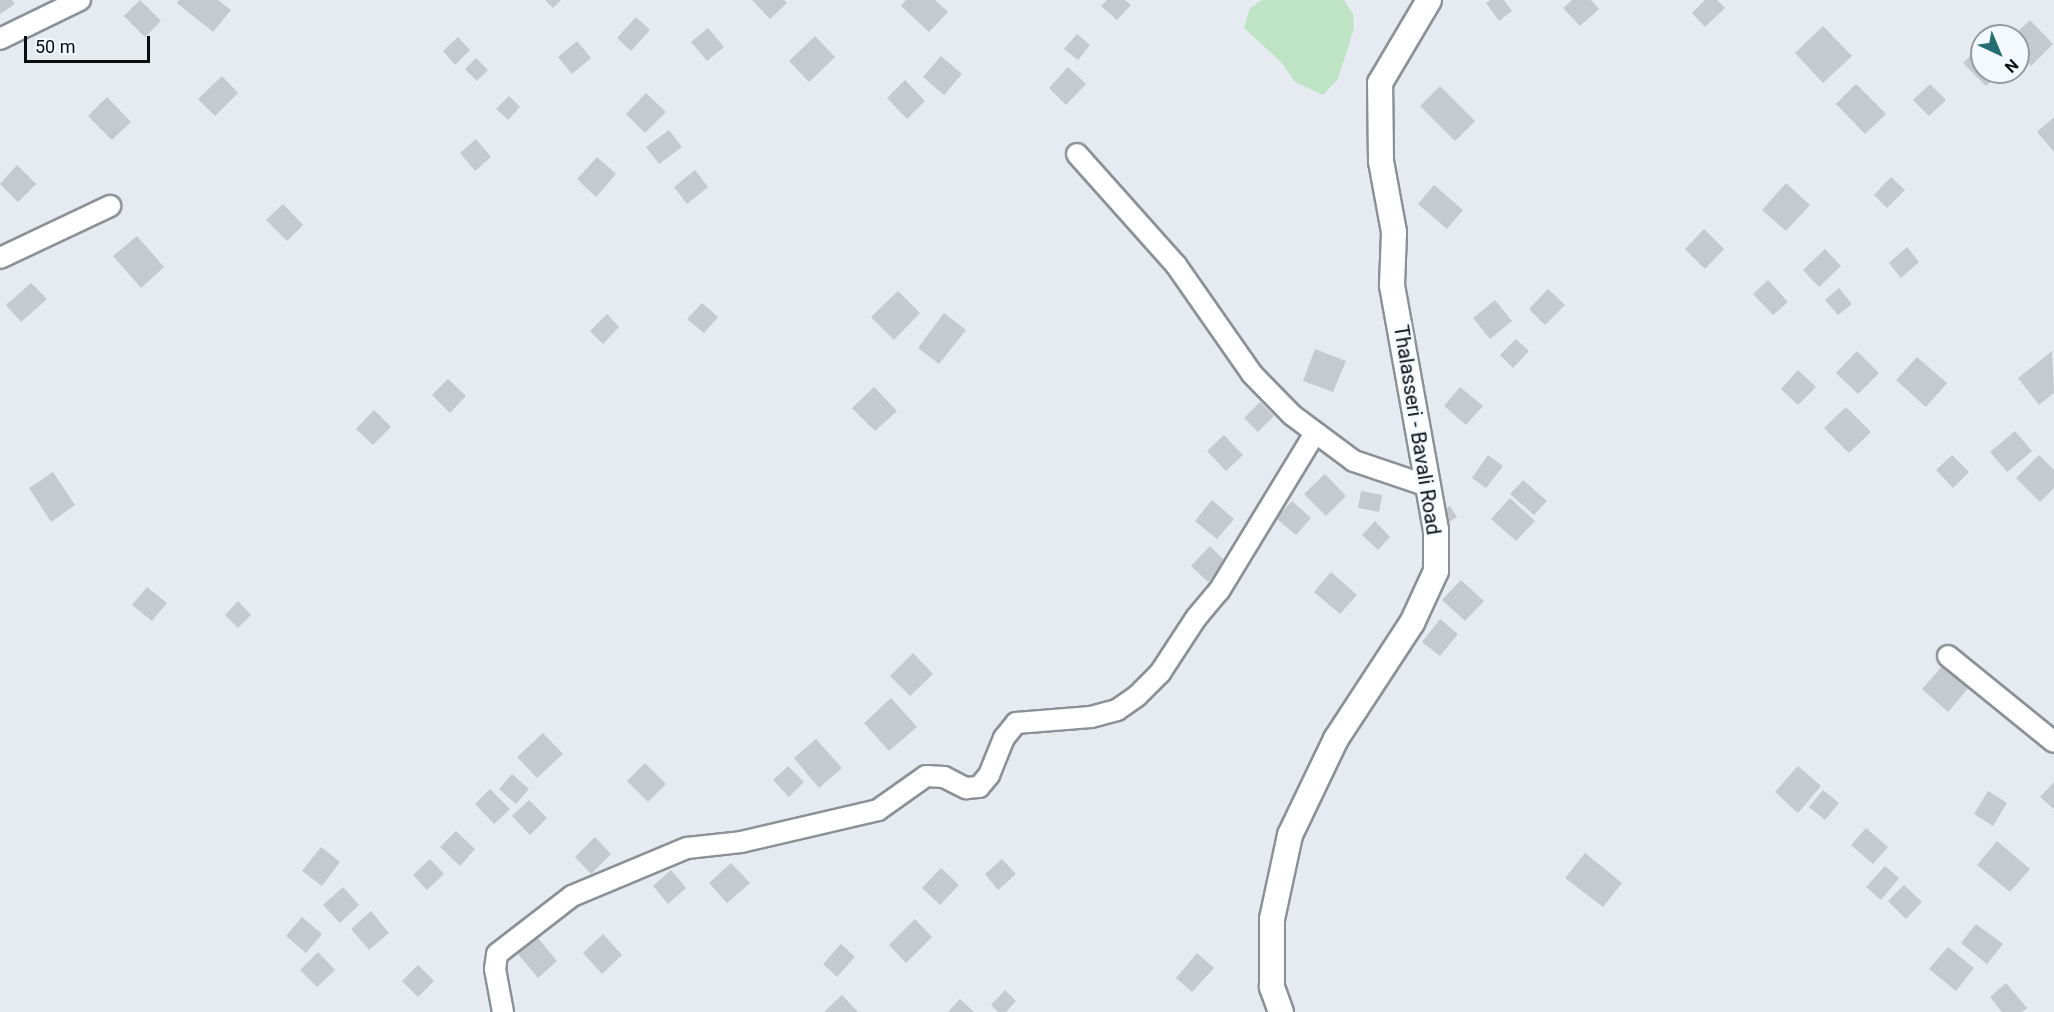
<!DOCTYPE html>
<style>
body{margin:0}
#map{position:relative;width:2054px;height:1012px;overflow:hidden;background:#e6ebf1;font-family:Roboto,sans-serif}
div>[style]{position:absolute}
.green>*{inset:0;background:#bee3c5}
.building>*{inset:0;background:#c4cacf}
.roads{filter:drop-shadow(2px 0 #8b9196) drop-shadow(-2px 0 #8b9196) drop-shadow(0 2px #8b9196) drop-shadow(0 -2px #8b9196)}
.minor>*{height:20px;margin:-10px;padding:0 10px;transform-origin:10px;border-radius:10px;background:#fff}
.major>*{height:24px;margin:-12px;padding:0 12px;transform-origin:12px;border-radius:12px;background:#fff}
span{translate:-50% -50%;white-space:nowrap;text-align:center;line-height:1.15;-webkit-text-stroke:5px #f3f9fe;paint-order:stroke}
.street-label{font-size:20px;color:#0a0c0e}
.north{position:absolute;left:1970px;top:24px;width:60px;height:60px;box-sizing:border-box;background:#f3f9fe;border:2px solid #969a9e;border-radius:50%;rotate:136deg;font-size:16px;font-weight:700;line-height:24px;text-align:center;color:#0a0c0e}
.north::after{content:'';display:block;margin:auto;width:21px;height:27px;background:#246f71;clip-path:polygon(50% 0,100% 100%,50% 72%,0 100%)}
.scale{position:absolute;left:24px;top:36px;width:126px;height:27px;box-sizing:border-box;border:3px solid #0a0c0e;border-top:0;padding-left:8px;font-size:18px;line-height:21px;white-space:nowrap;color:#0a0c0e;-webkit-text-stroke:4px #f3f9fe;paint-order:stroke}
</style>
<div id="map">
<div class="green">
<div style="clip-path:polygon(1262px 0,1344px 0,1353px 14px,1354px 28px,1338px 79px,1323px 95px,1295px 82px,1281px 62px,1244px 28px,1250px 8px)"></div>
</div>
<div class="building">
<div style="clip-path:polygon(0 0,12px 0,15px 4px,0 14px)"></div>
<div style="clip-path:polygon(140px 0,161px 21px,145px 37px,124px 16px)"></div>
<div style="clip-path:polygon(179px 0,218px 0,231px 10px,213px 32px,177px 3px)"></div>
<div style="clip-path:polygon(545px 0,561px 0,553px 8px)"></div>
<div style="clip-path:polygon(752px 0,784px 0,787px 3px,770px 19px)"></div>
<div style="clip-path:polygon(906px 0,935px 0,948px 12px,929px 32px,901px 6px)"></div>
<div style="clip-path:polygon(1107px 0,1125px 0,1131px 5px,1117px 20px,1101px 6px)"></div>
<div style="clip-path:polygon(1490px 0,1504px 0,1512px 11px,1499px 21px,1486px 3px)"></div>
<div style="clip-path:polygon(1572px 0,1591px 0,1599px 9px,1580px 26px,1563px 8px)"></div>
<div style="clip-path:polygon(1705px 0,1717px 0,1725px 8px,1705px 27px,1692px 13px)"></div>
<div style="clip-path:polygon(636px 17px,650px 30px,631px 51px,617px 38px)"></div>
<div style="clip-path:polygon(2030px 20px,2053px 44px,2031px 66px,2018px 53px,2018px 36px,2013px 36px)"></div>
<div style="clip-path:polygon(1823px 26px,1852px 56px,1823px 83px,1795px 53px)"></div>
<div style="clip-path:polygon(708px 28px,724px 47px,707px 61px,691px 42px)"></div>
<div style="clip-path:polygon(1077px 34px,1090px 45px,1078px 60px,1064px 49px)"></div>
<div style="clip-path:polygon(815px 36px,835px 57px,809px 82px,789px 61px)"></div>
<div style="clip-path:polygon(458px 37px,470px 50px,455px 65px,443px 51px)"></div>
<div style="clip-path:polygon(577px 41px,591px 58px,572px 74px,558px 57px)"></div>
<div style="clip-path:polygon(1982px 44px,1982px 72px,2000px 72px,1986px 86px,1963px 63px)"></div>
<div style="clip-path:polygon(941px 56px,962px 74px,944px 95px,923px 77px)"></div>
<div style="clip-path:polygon(476px 58px,488px 70px,477px 81px,465px 69px)"></div>
<div style="clip-path:polygon(1068px 67px,1086px 84px,1066px 105px,1049px 88px)"></div>
<div style="clip-path:polygon(222px 76px,238px 93px,215px 116px,198px 99px)"></div>
<div style="clip-path:polygon(905px 80px,925px 101px,907px 119px,887px 98px)"></div>
<div style="clip-path:polygon(1856px 84px,1886px 114px,1865px 134px,1836px 104px)"></div>
<div style="clip-path:polygon(1930px 84px,1946px 100px,1929px 116px,1913px 100px)"></div>
<div style="clip-path:polygon(1440px 86px,1475px 121px,1455px 141px,1420px 106px)"></div>
<div style="clip-path:polygon(646px 93px,666px 112px,645px 133px,626px 114px)"></div>
<div style="clip-path:polygon(509px 96px,520px 107px,508px 120px,496px 109px)"></div>
<div style="clip-path:polygon(107px 97px,131px 122px,112px 140px,88px 116px)"></div>
<div style="clip-path:polygon(2054px 117px,2054px 152px,2037px 132px)"></div>
<div style="clip-path:polygon(669px 130px,682px 147px,659px 164px,646px 147px)"></div>
<div style="clip-path:polygon(476px 139px,491px 157px,475px 171px,460px 153px)"></div>
<div style="clip-path:polygon(597px 157px,616px 174px,596px 197px,577px 179px)"></div>
<div style="clip-path:polygon(17px 165px,36px 184px,18px 202px,0 184px)"></div>
<div style="clip-path:polygon(695px 170px,708px 187px,687px 204px,674px 187px)"></div>
<div style="clip-path:polygon(1891px 177px,1905px 190px,1887px 208px,1874px 195px)"></div>
<div style="clip-path:polygon(1786px 183px,1810px 205px,1786px 231px,1762px 210px)"></div>
<div style="clip-path:polygon(1434px 185px,1463px 210px,1447px 229px,1418px 204px)"></div>
<div style="clip-path:polygon(283px 204px,303px 225px,287px 241px,266px 220px)"></div>
<div style="clip-path:polygon(1704px 229px,1724px 249px,1705px 269px,1685px 249px)"></div>
<div style="clip-path:polygon(137px 236px,164px 267px,141px 288px,113px 256px)"></div>
<div style="clip-path:polygon(1907px 247px,1919px 262px,1901px 278px,1889px 263px)"></div>
<div style="clip-path:polygon(1825px 249px,1841px 266px,1819px 287px,1803px 270px)"></div>
<div style="clip-path:polygon(1768px 280px,1788px 302px,1773px 315px,1753px 294px)"></div>
<div style="clip-path:polygon(31px 283px,47px 299px,21px 322px,6px 305px)"></div>
<div style="clip-path:polygon(1839px 288px,1852px 304px,1838px 315px,1825px 300px)"></div>
<div style="clip-path:polygon(1548px 289px,1565px 305px,1545px 325px,1529px 309px)"></div>
<div style="clip-path:polygon(898px 291px,920px 313px,894px 340px,871px 317px)"></div>
<div style="clip-path:polygon(1495px 300px,1512px 321px,1490px 339px,1473px 318px)"></div>
<div style="clip-path:polygon(702px 303px,718px 317px,704px 333px,687px 319px)"></div>
<div style="clip-path:polygon(944px 313px,966px 330px,939px 364px,918px 348px)"></div>
<div style="clip-path:polygon(607px 314px,619px 327px,603px 344px,590px 331px)"></div>
<div style="clip-path:polygon(1516px 339px,1529px 351px,1513px 368px,1500px 355px)"></div>
<div style="clip-path:polygon(1315px 349px,1346px 361px,1333px 392px,1303px 381px)"></div>
<div style="clip-path:polygon(1857px 351px,1879px 373px,1858px 394px,1836px 373px)"></div>
<div style="clip-path:polygon(2052px 351px,2054px 393px,2039px 405px,2018px 378px)"></div>
<div style="clip-path:polygon(1917px 357px,1947px 383px,1926px 407px,1896px 380px)"></div>
<div style="clip-path:polygon(1798px 370px,1816px 387px,1798px 405px,1781px 389px)"></div>
<div style="clip-path:polygon(448px 379px,466px 396px,450px 413px,432px 395px)"></div>
<div style="clip-path:polygon(874px 387px,897px 411px,875px 431px,852px 408px)"></div>
<div style="clip-path:polygon(1460px 387px,1483px 406px,1466px 425px,1444px 406px)"></div>
<div style="clip-path:polygon(1260px 402px,1274px 416px,1258px 432px,1244px 418px)"></div>
<div style="clip-path:polygon(1846px 407px,1871px 432px,1849px 453px,1824px 428px)"></div>
<div style="clip-path:polygon(374px 410px,391px 427px,373px 445px,356px 429px)"></div>
<div style="clip-path:polygon(2015px 431px,2032px 451px,2007px 472px,1990px 452px)"></div>
<div style="clip-path:polygon(1224px 435px,1243px 455px,1226px 471px,1207px 451px)"></div>
<div style="clip-path:polygon(1488px 455px,1503px 466px,1486px 488px,1472px 478px)"></div>
<div style="clip-path:polygon(1952px 455px,1969px 472px,1953px 488px,1936px 470px)"></div>
<div style="clip-path:polygon(2039px 455px,2054px 470px,2054px 488px,2040px 502px,2016px 478px)"></div>
<div style="clip-path:polygon(53px 472px,75px 505px,51px 522px,29px 488px)"></div>
<div style="clip-path:polygon(1325px 474px,1346px 496px,1326px 516px,1304px 494px)"></div>
<div style="clip-path:polygon(1523px 480px,1547px 501px,1534px 515px,1510px 494px)"></div>
<div style="clip-path:polygon(1361px 491px,1382px 495px,1379px 512px,1358px 508px)"></div>
<div style="clip-path:polygon(1510px 498px,1535px 521px,1516px 541px,1491px 519px)"></div>
<div style="clip-path:polygon(1212px 500px,1234px 519px,1217px 539px,1195px 521px)"></div>
<div style="clip-path:polygon(1292px 501px,1311px 518px,1296px 535px,1276px 518px)"></div>
<div style="clip-path:polygon(1450px 506px,1457px 517px,1443px 526px,1436px 516px)"></div>
<div style="clip-path:polygon(1375px 521px,1390px 537px,1378px 550px,1362px 535px)"></div>
<div style="clip-path:polygon(1210px 546px,1227px 563px,1208px 582px,1191px 566px)"></div>
<div style="clip-path:polygon(1331px 572px,1357px 595px,1340px 614px,1314px 592px)"></div>
<div style="clip-path:polygon(1461px 580px,1484px 601px,1465px 621px,1442px 600px)"></div>
<div style="clip-path:polygon(147px 587px,167px 603px,152px 621px,132px 605px)"></div>
<div style="clip-path:polygon(238px 601px,251px 615px,238px 628px,225px 615px)"></div>
<div style="clip-path:polygon(1440px 619px,1458px 634px,1440px 656px,1422px 642px)"></div>
<div style="clip-path:polygon(913px 653px,933px 674px,910px 696px,890px 676px)"></div>
<div style="clip-path:polygon(1945px 663px,1971px 685px,1948px 712px,1922px 689px)"></div>
<div style="clip-path:polygon(891px 698px,917px 727px,889px 751px,864px 723px)"></div>
<div style="clip-path:polygon(543px 733px,563px 754px,537px 778px,517px 757px)"></div>
<div style="clip-path:polygon(816px 739px,842px 768px,819px 788px,794px 758px)"></div>
<div style="clip-path:polygon(645px 763px,666px 784px,648px 802px,627px 781px)"></div>
<div style="clip-path:polygon(788px 766px,804px 782px,789px 797px,773px 780px)"></div>
<div style="clip-path:polygon(1798px 766px,1821px 786px,1798px 813px,1775px 792px)"></div>
<div style="clip-path:polygon(512px 774px,529px 789px,516px 804px,499px 789px)"></div>
<div style="clip-path:polygon(2054px 782px,2054px 809px,2040px 797px)"></div>
<div style="clip-path:polygon(490px 789px,510px 809px,494px 824px,475px 804px)"></div>
<div style="clip-path:polygon(1823px 790px,1839px 803px,1825px 820px,1809px 807px)"></div>
<div style="clip-path:polygon(1988px 791px,2007px 803px,1993px 826px,1974px 814px)"></div>
<div style="clip-path:polygon(529px 800px,547px 818px,530px 835px,512px 816px)"></div>
<div style="clip-path:polygon(1866px 828px,1888px 847px,1873px 864px,1851px 845px)"></div>
<div style="clip-path:polygon(456px 831px,475px 849px,460px 866px,440px 847px)"></div>
<div style="clip-path:polygon(595px 837px,611px 854px,591px 874px,575px 857px)"></div>
<div style="clip-path:polygon(1997px 841px,2030px 869px,2010px 892px,1977px 865px)"></div>
<div style="clip-path:polygon(321px 847px,340px 862px,322px 886px,302px 871px)"></div>
<div style="clip-path:polygon(1585px 853px,1622px 883px,1603px 907px,1565px 878px)"></div>
<div style="clip-path:polygon(430px 859px,444px 874px,427px 890px,413px 875px)"></div>
<div style="clip-path:polygon(1002px 859px,1016px 874px,998px 890px,985px 874px)"></div>
<div style="clip-path:polygon(731px 863px,750px 883px,727px 903px,709px 883px)"></div>
<div style="clip-path:polygon(1885px 866px,1899px 878px,1881px 900px,1866px 887px)"></div>
<div style="clip-path:polygon(941px 868px,959px 885px,940px 905px,922px 888px)"></div>
<div style="clip-path:polygon(671px 870px,686px 888px,668px 904px,653px 886px)"></div>
<div style="clip-path:polygon(1904px 885px,1922px 902px,1906px 919px,1888px 901px)"></div>
<div style="clip-path:polygon(343px 887px,359px 905px,340px 923px,323px 905px)"></div>
<div style="clip-path:polygon(371px 911px,389px 933px,369px 950px,351px 929px)"></div>
<div style="clip-path:polygon(302px 917px,322px 934px,306px 953px,286px 936px)"></div>
<div style="clip-path:polygon(915px 919px,932px 937px,906px 963px,889px 945px)"></div>
<div style="clip-path:polygon(1976px 924px,2003px 944px,1987px 964px,1961px 943px)"></div>
<div style="clip-path:polygon(603px 934px,622px 955px,602px 974px,583px 953px)"></div>
<div style="clip-path:polygon(537px 937px,557px 961px,538px 978px,518px 954px)"></div>
<div style="clip-path:polygon(841px 944px,855px 957px,837px 977px,823px 964px)"></div>
<div style="clip-path:polygon(1948px 947px,1974px 968px,1956px 991px,1929px 969px)"></div>
<div style="clip-path:polygon(318px 952px,335px 970px,317px 987px,300px 970px)"></div>
<div style="clip-path:polygon(1197px 953px,1214px 968px,1192px 992px,1176px 978px)"></div>
<div style="clip-path:polygon(418px 965px,434px 981px,418px 997px,402px 981px)"></div>
<div style="clip-path:polygon(2006px 983px,2027px 1008px,2022px 1012px,2002px 1012px,1990px 997px)"></div>
<div style="clip-path:polygon(1005px 990px,1016px 1001px,1006px 1012px,998px 1012px,991px 1005px)"></div>
<div style="clip-path:polygon(842px 995px,858px 1012px,824px 1012px)"></div>
<div style="clip-path:polygon(960px 999px,974px 1012px,948px 1012px)"></div>
</div>
<div class="roads">
<div class="minor">
<div style="left:0;top:39px;width:89px;rotate:-26deg"></div>
<div style="left:1077px;top:154px;width:149px;rotate:48.3deg"></div>
<div style="left:1176px;top:265px;width:133px;rotate:55.1deg"></div>
<div style="left:1252px;top:374px;width:57px;rotate:45.7deg"></div>
<div style="left:1292px;top:415px;width:77px;rotate:36.6deg"></div>
<div style="left:1354px;top:461px;width:78px;rotate:18.7deg"></div>
<div style="left:0;top:258px;width:122px;rotate:-25.3deg"></div>
<div style="left:1948px;top:656px;width:136px;rotate:39.1deg"></div>
<div style="left:503px;top:1012px;width:44px;rotate:-100.5deg"></div>
<div style="left:495px;top:969px;width:15px;rotate:-82deg"></div>
<div style="left:497px;top:954px;width:95px;rotate:-37.7deg"></div>
<div style="left:572px;top:896px;width:125px;rotate:-22.7deg"></div>
<div style="left:687px;top:848px;width:54px;rotate:-6.3deg"></div>
<div style="left:741px;top:842px;width:141px;rotate:-13.1deg"></div>
<div style="left:878px;top:810px;width:59px;rotate:-35.3deg"></div>
<div style="left:926px;top:776px;width:18px;rotate:3deg"></div>
<div style="left:944px;top:777px;width:25px;rotate:27deg"></div>
<div style="left:966px;top:788px;width:13px;rotate:-4deg"></div>
<div style="left:979px;top:787px;width:16px;rotate:-50deg"></div>
<div style="left:989px;top:775px;width:40px;rotate:-68deg"></div>
<div style="left:1004px;top:738px;width:19px;rotate:-51deg"></div>
<div style="left:1016px;top:723px;width:75px;rotate:-4.6deg"></div>
<div style="left:1091px;top:717px;width:27px;rotate:-15deg"></div>
<div style="left:1117px;top:710px;width:24px;rotate:-35deg"></div>
<div style="left:1137px;top:696px;width:33px;rotate:-45deg"></div>
<div style="left:1160px;top:673px;width:66px;rotate:-56.8deg"></div>
<div style="left:1196px;top:618px;width:35px;rotate:-50deg"></div>
<div style="left:1219px;top:591px;width:185px;rotate:-58.7deg"></div>
</div>
<div class="major">
<div style="left:1281px;top:1012px;width:27px;rotate:-110deg"></div>
<div style="left:1272px;top:987px;width:68px;rotate:-90deg"></div>
<div style="left:1272px;top:919px;width:86px;rotate:-77.9deg"></div>
<div style="left:1290px;top:835px;width:106px;rotate:-64.4deg"></div>
<div style="left:1336px;top:739px;width:139px;rotate:-56.8deg"></div>
<div style="left:1412px;top:623px;width:57px;rotate:-65.2deg"></div>
<div style="left:1436px;top:571px;width:41px;rotate:-90deg"></div>
<div style="left:1436px;top:530px;width:249px;rotate:-100.2deg"></div>
<div style="left:1392px;top:285px;width:53px;rotate:-87.8deg"></div>
<div style="left:1394px;top:232px;width:72px;rotate:-100.4deg"></div>
<div style="left:1381px;top:161px;width:78px;rotate:-90.7deg"></div>
<div style="left:1380px;top:83px;width:96px;rotate:-59.4deg"></div>
</div>
</div>
<div class="street-label">
<span style="left:1417px;top:430px;rotate:81deg">Thalasseri - Bavali Road</span>
</div>
<div class="north">N</div>
<div class="scale">50 m</div>
</div>
